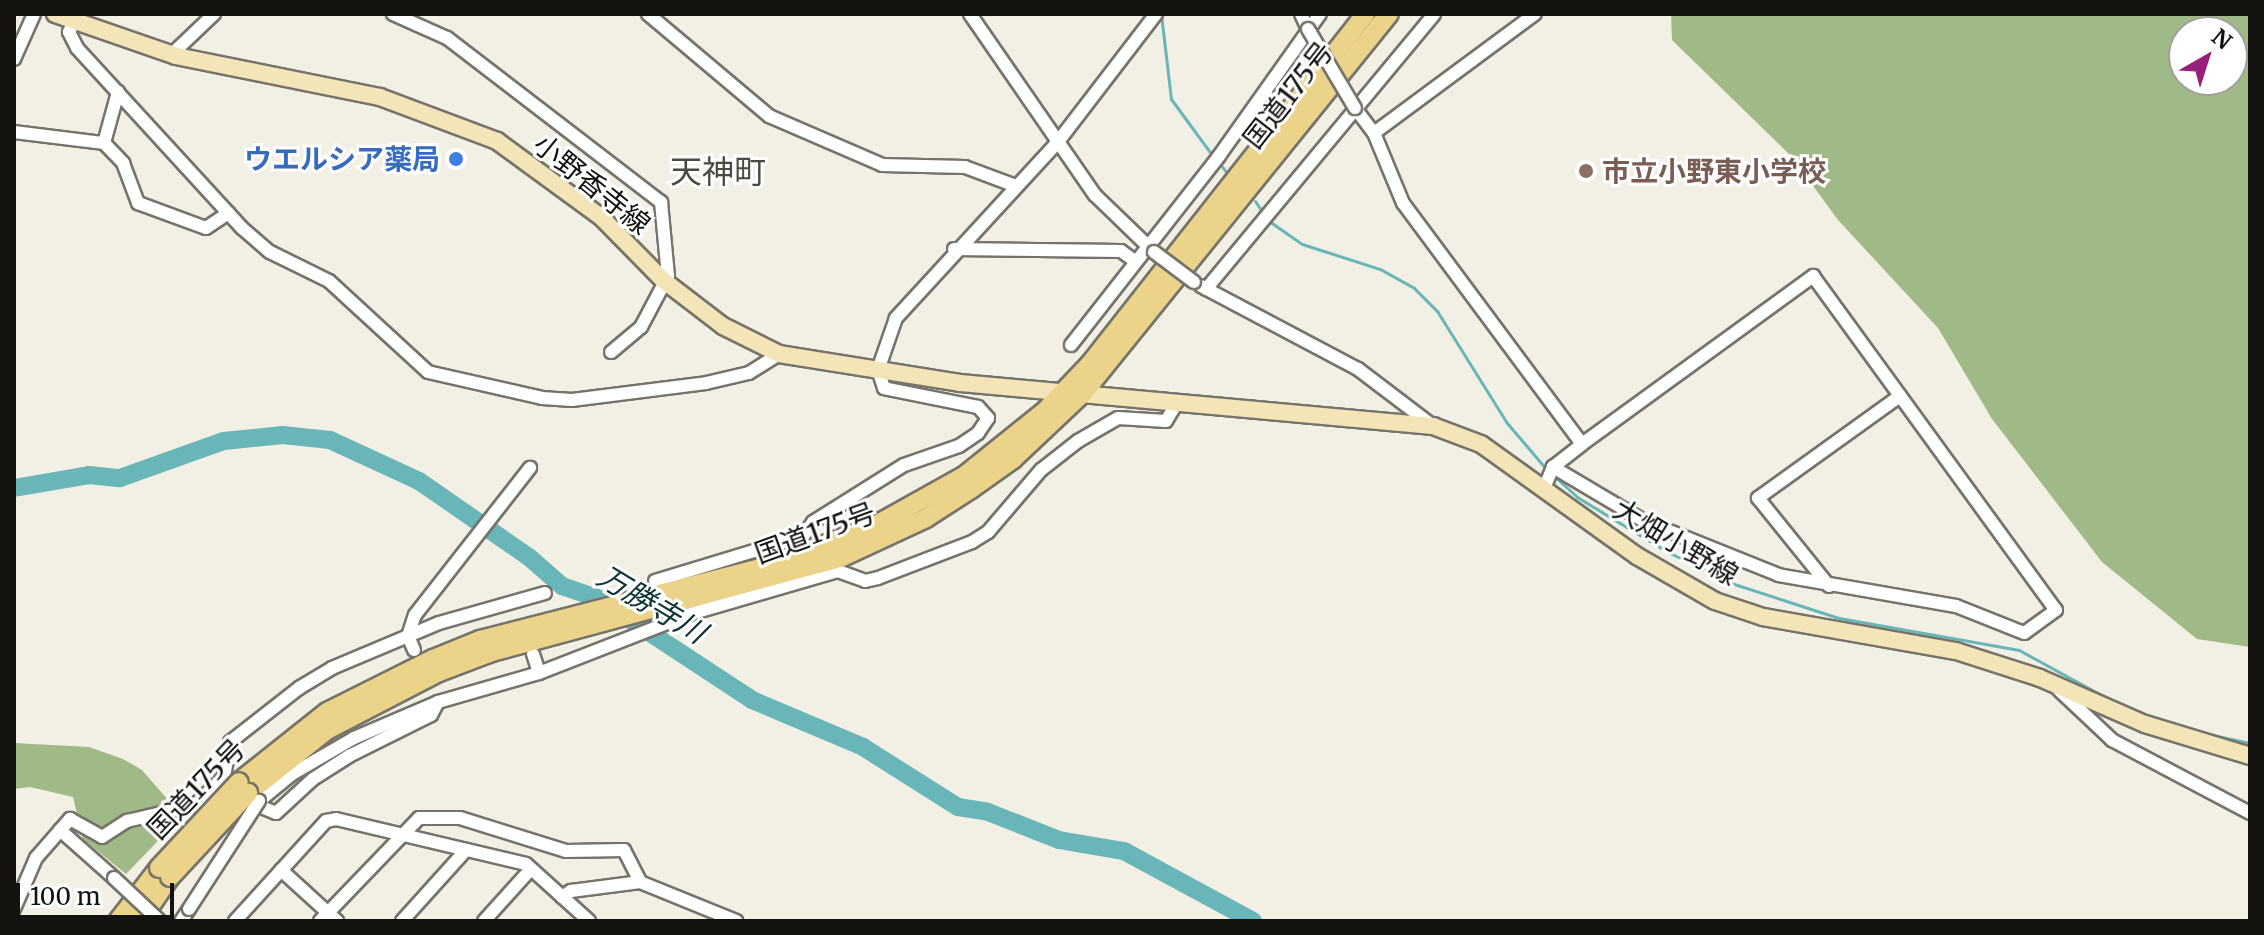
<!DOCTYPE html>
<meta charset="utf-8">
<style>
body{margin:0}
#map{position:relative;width:2264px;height:935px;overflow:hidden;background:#f2efe4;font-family:Merriweather,"Noto Sans JP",serif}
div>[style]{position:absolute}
.forest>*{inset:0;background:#a0ba87}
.stream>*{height:3px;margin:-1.5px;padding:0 1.5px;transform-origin:1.5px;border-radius:1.5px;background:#69b6b8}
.river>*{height:18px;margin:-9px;padding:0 9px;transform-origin:9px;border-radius:9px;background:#69b6b8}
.roads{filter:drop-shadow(2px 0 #76736a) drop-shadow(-2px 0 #76736a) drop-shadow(0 2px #76736a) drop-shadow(0 -2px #76736a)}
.minor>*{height:12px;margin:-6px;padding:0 6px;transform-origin:6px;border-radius:6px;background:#fff}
.major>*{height:16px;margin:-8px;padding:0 8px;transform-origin:8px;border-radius:8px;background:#f3e5b8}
.highway>*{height:18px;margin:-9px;padding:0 9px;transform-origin:9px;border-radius:9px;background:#ebd489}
.bridges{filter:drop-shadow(2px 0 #76736a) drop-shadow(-2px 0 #76736a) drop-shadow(0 2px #76736a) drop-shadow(0 -2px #76736a)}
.minor-bridge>*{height:12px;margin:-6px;padding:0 6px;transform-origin:6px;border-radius:6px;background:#fff}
.highway-bridge>*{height:18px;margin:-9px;padding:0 9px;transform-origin:9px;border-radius:9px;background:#ebd489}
.dots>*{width:22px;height:22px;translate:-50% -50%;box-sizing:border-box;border:4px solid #fff;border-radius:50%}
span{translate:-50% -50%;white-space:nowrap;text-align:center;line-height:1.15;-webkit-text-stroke:6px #fff;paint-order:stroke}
.street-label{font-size:28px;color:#13120f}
.shop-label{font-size:28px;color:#366cbe;font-weight:700}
.right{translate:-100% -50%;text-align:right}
.education-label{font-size:28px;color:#785e54;font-weight:700}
.left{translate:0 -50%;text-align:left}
.water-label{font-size:30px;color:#0e3436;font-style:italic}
.quarter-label{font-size:32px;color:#4b4940}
.frame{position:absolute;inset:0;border:16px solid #13120f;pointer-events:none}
.north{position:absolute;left:2168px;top:16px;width:80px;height:80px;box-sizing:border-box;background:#fff;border:2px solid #a1a09f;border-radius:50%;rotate:39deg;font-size:22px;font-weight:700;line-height:32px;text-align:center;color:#13120f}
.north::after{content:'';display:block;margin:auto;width:28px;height:36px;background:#99207a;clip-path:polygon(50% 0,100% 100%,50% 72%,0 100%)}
.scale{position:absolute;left:16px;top:883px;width:158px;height:36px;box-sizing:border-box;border:4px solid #13120f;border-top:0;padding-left:10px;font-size:24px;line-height:28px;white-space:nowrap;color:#13120f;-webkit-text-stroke:6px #fff;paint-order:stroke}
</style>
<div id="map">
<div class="forest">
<div style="clip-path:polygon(evenodd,1671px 14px,2250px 14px,2250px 647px,2197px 639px,2102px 562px,1992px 419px,1938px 328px,1838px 220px,1792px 157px,1672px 40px,1671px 14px,2184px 32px,2232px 32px,2232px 80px,2184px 80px,2184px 32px)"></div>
<div style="clip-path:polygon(14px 743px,89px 747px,123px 759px,142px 770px,182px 816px,126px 874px,83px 839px,73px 797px,30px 787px,14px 789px)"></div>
</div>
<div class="stream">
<div style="left:1161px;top:14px;width:86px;rotate:83.3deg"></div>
<div style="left:1171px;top:99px;width:69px;rotate:53.8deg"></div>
<div style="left:1220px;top:164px;width:11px;rotate:52deg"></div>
<div style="left:1255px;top:201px;width:11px;rotate:56deg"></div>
<div style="left:1269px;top:221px;width:40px;rotate:34.9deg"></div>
<div style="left:1302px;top:244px;width:82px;rotate:17.8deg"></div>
<div style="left:1380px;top:269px;width:39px;rotate:29deg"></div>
<div style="left:1414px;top:288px;width:33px;rotate:45deg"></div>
<div style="left:1437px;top:311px;width:132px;rotate:58deg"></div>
<div style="left:1507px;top:423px;width:63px;rotate:49.5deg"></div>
<div style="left:1554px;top:476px;width:31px;rotate:42deg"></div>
<div style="left:1577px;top:497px;width:104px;rotate:31.2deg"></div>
<div style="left:1666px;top:551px;width:72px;rotate:26.2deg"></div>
<div style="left:1731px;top:583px;width:114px;rotate:18deg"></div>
<div style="left:1839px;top:618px;width:183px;rotate:10.1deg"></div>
<div style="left:2019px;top:650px;width:108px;rotate:28.7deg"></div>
<div style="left:2203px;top:733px;width:48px;rotate:12deg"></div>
</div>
<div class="river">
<div style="left:14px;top:488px;width:76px;rotate:-9.8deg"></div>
<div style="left:89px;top:475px;width:31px;rotate:6deg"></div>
<div style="left:120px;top:478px;width:110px;rotate:-19.6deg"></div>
<div style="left:224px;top:441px;width:59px;rotate:-5.8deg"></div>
<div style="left:283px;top:435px;width:47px;rotate:6.1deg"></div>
<div style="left:330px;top:440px;width:98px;rotate:24.7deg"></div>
<div style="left:419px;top:481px;width:135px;rotate:34.7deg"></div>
<div style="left:530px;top:558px;width:43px;rotate:41.2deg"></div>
<div style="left:562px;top:586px;width:37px;rotate:19deg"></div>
<div style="left:597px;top:598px;width:186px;rotate:33.3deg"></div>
<div style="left:752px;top:700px;width:121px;rotate:22.9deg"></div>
<div style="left:863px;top:747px;width:112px;rotate:32.3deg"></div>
<div style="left:958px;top:807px;width:30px;rotate:9deg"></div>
<div style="left:988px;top:812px;width:76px;rotate:21.5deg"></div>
<div style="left:1059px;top:840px;width:66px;rotate:9.6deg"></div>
<div style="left:1124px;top:851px;width:147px;rotate:28.5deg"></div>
</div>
<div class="roads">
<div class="minor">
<div style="left:393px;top:14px;width:59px;rotate:24deg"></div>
<div style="left:447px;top:38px;width:270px;rotate:37.5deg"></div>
<div style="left:661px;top:202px;width:74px;rotate:84.6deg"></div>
<div style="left:668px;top:276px;width:58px;rotate:117.9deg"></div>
<div style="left:641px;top:327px;width:39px;rotate:140deg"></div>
<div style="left:648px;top:14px;width:158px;rotate:40.1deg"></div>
<div style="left:769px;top:116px;width:123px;rotate:23.4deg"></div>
<div style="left:882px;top:165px;width:83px;rotate:1.4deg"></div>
<div style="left:965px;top:167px;width:54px;rotate:20.4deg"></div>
<div style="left:970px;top:14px;width:220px;rotate:55.4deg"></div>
<div style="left:1095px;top:195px;width:79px;rotate:44deg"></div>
<div style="left:1301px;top:14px;width:17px;rotate:65deg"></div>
<div style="left:73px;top:24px;width:9px;rotate:117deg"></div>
<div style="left:69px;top:32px;width:18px;rotate:63deg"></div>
<div style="left:77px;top:48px;width:244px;rotate:47.5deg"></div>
<div style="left:242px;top:228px;width:37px;rotate:41deg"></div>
<div style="left:270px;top:252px;width:66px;rotate:26.2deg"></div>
<div style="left:329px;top:281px;width:134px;rotate:42.6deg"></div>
<div style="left:428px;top:372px;width:117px;rotate:12.8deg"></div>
<div style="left:542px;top:398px;width:30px;rotate:4deg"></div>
<div style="left:572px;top:400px;width:135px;rotate:-7.2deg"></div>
<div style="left:706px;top:383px;width:44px;rotate:-13.1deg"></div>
<div style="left:749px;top:373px;width:36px;rotate:-32deg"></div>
<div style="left:172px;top:54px;width:58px;rotate:-43.6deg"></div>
<div style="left:14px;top:59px;width:49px;rotate:-66deg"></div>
<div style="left:1355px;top:108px;width:31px;rotate:53deg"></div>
<div style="left:1374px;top:133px;width:76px;rotate:67.5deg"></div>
<div style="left:1403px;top:203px;width:300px;rotate:53.4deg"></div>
<div style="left:14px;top:132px;width:91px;rotate:7deg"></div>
<div style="left:104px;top:143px;width:53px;rotate:-74.6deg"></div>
<div style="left:1374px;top:133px;width:200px;rotate:-36.5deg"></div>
<div style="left:104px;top:143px;width:28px;rotate:46deg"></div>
<div style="left:123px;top:163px;width:43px;rotate:69.4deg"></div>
<div style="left:138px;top:203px;width:72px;rotate:20.2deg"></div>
<div style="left:206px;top:228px;width:27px;rotate:-34deg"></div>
<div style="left:954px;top:249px;width:167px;rotate:0.7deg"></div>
<div style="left:1121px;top:251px;width:17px;rotate:36deg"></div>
<div style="left:1201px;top:286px;width:178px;rotate:27.9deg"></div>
<div style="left:1358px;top:369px;width:94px;rotate:37.2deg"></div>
<div style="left:1206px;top:289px;width:357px;rotate:-50.3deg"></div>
<div style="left:1071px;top:345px;width:240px;rotate:-51.9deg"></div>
<div style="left:1219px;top:156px;width:174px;rotate:-54.6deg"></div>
<div style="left:1545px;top:486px;width:21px;rotate:-67deg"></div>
<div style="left:1553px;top:467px;width:37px;rotate:-38deg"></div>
<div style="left:1582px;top:444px;width:286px;rotate:-36deg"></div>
<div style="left:1813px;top:276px;width:413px;rotate:54deg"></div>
<div style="left:2056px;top:610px;width:39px;rotate:144deg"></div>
<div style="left:2024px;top:633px;width:73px;rotate:-158.3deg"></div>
<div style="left:1956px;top:606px;width:180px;rotate:-170.1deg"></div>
<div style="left:1779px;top:575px;width:145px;rotate:-158.2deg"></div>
<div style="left:1644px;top:521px;width:106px;rotate:-149.3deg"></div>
<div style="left:655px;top:581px;width:155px;rotate:-16.9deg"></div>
<div style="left:803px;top:536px;width:17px;rotate:-54deg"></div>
<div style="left:813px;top:522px;width:107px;rotate:-32.1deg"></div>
<div style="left:904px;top:465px;width:58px;rotate:-19.1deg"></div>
<div style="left:959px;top:446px;width:23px;rotate:-34deg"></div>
<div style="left:978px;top:433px;width:18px;rotate:-56deg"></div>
<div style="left:988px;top:418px;width:15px;rotate:-132deg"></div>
<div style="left:978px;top:407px;width:96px;rotate:-168.6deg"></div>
<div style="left:884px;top:388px;width:19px;rotate:-108deg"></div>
<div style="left:878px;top:370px;width:55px;rotate:-70.9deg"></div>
<div style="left:896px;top:318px;width:238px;rotate:-47.4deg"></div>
<div style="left:1057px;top:143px;width:163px;rotate:-52.5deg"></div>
<div style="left:1829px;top:586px;width:113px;rotate:-128.9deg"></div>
<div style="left:1758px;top:498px;width:175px;rotate:-35.7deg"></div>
<div style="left:414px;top:650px;width:15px;rotate:-113deg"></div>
<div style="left:408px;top:636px;width:22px;rotate:-72deg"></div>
<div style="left:415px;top:615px;width:187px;rotate:-52deg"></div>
<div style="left:533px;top:654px;width:20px;rotate:72deg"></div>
<div style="left:2059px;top:690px;width:73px;rotate:43.3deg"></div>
<div style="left:2112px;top:740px;width:156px;rotate:27.9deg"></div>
<div style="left:259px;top:801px;width:43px;rotate:-39.3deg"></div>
<div style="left:292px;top:774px;width:72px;rotate:-30.1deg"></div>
<div style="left:354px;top:738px;width:91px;rotate:-23.2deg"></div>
<div style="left:438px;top:702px;width:105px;rotate:-16deg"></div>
<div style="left:539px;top:673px;width:162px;rotate:-21.3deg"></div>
<div style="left:690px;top:614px;width:154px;rotate:-16.2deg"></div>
<div style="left:838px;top:571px;width:29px;rotate:20deg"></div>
<div style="left:865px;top:581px;width:13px;rotate:-13deg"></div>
<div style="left:878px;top:578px;width:101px;rotate:-21deg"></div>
<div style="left:972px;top:542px;width:19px;rotate:-32deg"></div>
<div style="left:988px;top:532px;width:82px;rotate:-49.5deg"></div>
<div style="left:1041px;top:470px;width:47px;rotate:-38.1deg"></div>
<div style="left:1078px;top:441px;width:46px;rotate:-29.9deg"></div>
<div style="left:1118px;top:418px;width:48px;rotate:3.6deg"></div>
<div style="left:1166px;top:421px;width:21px;rotate:-59deg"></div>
<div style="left:249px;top:802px;width:29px;rotate:22deg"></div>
<div style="left:276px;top:813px;width:50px;rotate:-42.6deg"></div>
<div style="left:313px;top:779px;width:43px;rotate:-32.6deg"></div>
<div style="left:349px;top:756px;width:92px;rotate:-26.6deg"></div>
<div style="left:431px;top:715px;width:15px;rotate:-62deg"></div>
<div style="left:60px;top:830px;width:72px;rotate:41.6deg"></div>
<div style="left:281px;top:870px;width:76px;rotate:42.3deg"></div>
<div style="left:562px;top:897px;width:11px;rotate:-34deg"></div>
<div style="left:571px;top:891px;width:70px;rotate:-7.4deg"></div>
<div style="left:640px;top:882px;width:104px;rotate:22.1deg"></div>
<div style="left:14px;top:909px;width:56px;rotate:-66.7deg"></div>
<div style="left:36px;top:858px;width:52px;rotate:-48.9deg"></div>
<div style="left:70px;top:819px;width:37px;rotate:29deg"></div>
<div style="left:102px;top:837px;width:30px;rotate:-33deg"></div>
<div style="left:127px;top:821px;width:70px;rotate:-13.2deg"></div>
<div style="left:195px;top:805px;width:40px;rotate:-44deg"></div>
<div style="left:224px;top:777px;width:36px;rotate:-80deg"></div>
<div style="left:230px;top:742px;width:88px;rotate:-38deg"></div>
<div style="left:299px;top:688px;width:39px;rotate:-31deg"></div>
<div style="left:332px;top:668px;width:116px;rotate:-22.8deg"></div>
<div style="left:439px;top:623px;width:110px;rotate:-15.8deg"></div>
<div style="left:181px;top:921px;width:14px;rotate:-56deg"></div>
<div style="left:235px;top:921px;width:135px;rotate:-47.7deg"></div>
<div style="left:326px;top:821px;width:10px;rotate:-11deg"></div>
<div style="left:336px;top:819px;width:195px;rotate:13.3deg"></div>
<div style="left:526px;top:864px;width:85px;rotate:42.1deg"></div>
<div style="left:320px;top:921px;width:143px;rotate:-46.1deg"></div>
<div style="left:419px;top:818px;width:41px"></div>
<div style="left:460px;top:818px;width:111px;rotate:17.3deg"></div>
<div style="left:566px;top:851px;width:58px;rotate:-1deg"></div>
<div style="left:624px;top:850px;width:36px;rotate:63deg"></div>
<div style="left:402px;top:921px;width:96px;rotate:-48deg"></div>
<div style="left:484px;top:921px;width:70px;rotate:-47.9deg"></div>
</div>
<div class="major">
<div style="left:55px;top:14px;width:128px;rotate:19.1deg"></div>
<div style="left:176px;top:56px;width:208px;rotate:11.4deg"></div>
<div style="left:380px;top:97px;width:125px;rotate:20.6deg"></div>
<div style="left:497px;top:141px;width:129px;rotate:36.2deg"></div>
<div style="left:601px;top:217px;width:88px;rotate:45.5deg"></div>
<div style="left:663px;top:280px;width:76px;rotate:37.5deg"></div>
<div style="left:723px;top:326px;width:63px;rotate:26.6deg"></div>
<div style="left:779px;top:354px;width:183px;rotate:9.1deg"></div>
<div style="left:960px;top:383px;width:475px;rotate:5.2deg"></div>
<div style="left:1433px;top:426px;width:51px;rotate:20.6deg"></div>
<div style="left:1481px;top:444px;width:192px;rotate:35.7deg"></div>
<div style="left:1637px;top:556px;width:90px;rotate:30deg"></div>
<div style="left:1715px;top:601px;width:51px;rotate:18.4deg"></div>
<div style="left:1763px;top:617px;width:196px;rotate:10deg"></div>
<div style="left:1956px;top:651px;width:88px;rotate:17.8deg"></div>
<div style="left:2040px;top:678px;width:115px;rotate:23.7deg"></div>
<div style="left:2145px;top:724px;width:110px;rotate:16.9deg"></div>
</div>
<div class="highway">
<div style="left:239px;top:782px;width:112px;rotate:-38.5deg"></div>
<div style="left:327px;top:712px;width:119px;rotate:-26.6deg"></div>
<div style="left:433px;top:659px;width:51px;rotate:-22deg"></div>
<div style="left:480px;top:640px;width:305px;rotate:-14.4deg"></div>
<div style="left:775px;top:564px;width:106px;rotate:-21deg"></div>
<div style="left:874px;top:526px;width:103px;rotate:-29.1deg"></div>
<div style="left:964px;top:476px;width:105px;rotate:-38.8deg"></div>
<div style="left:1046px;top:410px;width:64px;rotate:-46.3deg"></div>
<div style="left:1090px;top:364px;width:445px;rotate:-51.8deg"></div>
<div style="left:248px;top:793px;width:101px;rotate:-38.6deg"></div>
<div style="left:327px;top:730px;width:126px;rotate:-27.4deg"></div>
<div style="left:439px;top:672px;width:57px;rotate:-20.7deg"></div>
<div style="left:492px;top:652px;width:360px;rotate:-15.1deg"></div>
<div style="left:840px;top:558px;width:95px;rotate:-24.9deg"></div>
<div style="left:926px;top:518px;width:54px;rotate:-32.8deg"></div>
<div style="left:971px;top:489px;width:52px;rotate:-35.5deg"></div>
<div style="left:1013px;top:459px;width:96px;rotate:-43.3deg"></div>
<div style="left:1083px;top:393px;width:487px;rotate:-51.1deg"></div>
<div style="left:118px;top:921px;width:67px;rotate:-52.3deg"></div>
<div style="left:140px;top:921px;width:53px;rotate:-55.7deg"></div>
</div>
</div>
<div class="bridges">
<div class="minor-bridge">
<div style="left:1308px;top:29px;width:92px;rotate:59.3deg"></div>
<div style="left:1154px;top:252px;width:50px;rotate:36.9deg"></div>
<div style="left:114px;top:878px;width:63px;rotate:43.1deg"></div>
<div style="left:189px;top:909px;width:129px;rotate:-57.1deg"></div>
</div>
<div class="highway-bridge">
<div style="left:159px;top:868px;width:117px;rotate:-47.1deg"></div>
<div style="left:170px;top:877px;width:115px;rotate:-47.1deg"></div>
</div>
</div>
<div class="dots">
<div style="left:456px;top:159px;background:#3f7fe0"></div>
<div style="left:1586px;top:171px;background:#8d6e63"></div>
</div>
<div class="street-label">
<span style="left:1288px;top:95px;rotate:-52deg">国道175号</span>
<span style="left:592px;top:184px;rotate:39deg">小野香寺線</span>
<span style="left:815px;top:533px;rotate:-20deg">国道175号</span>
<span style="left:1676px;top:542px;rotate:31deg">大畑小野線</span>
<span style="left:196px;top:789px;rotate:-46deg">国道175号</span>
</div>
<div class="shop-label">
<span class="right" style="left:440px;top:159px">ウエルシア薬局</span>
</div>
<div class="education-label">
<span class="left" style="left:1602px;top:171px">市立小野東小学校</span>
</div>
<div class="water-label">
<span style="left:652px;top:604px;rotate:31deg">万勝寺川</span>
</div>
<div class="quarter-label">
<span style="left:718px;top:172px">天神町</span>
</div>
<div class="frame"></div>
<div class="north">N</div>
<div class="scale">100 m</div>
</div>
